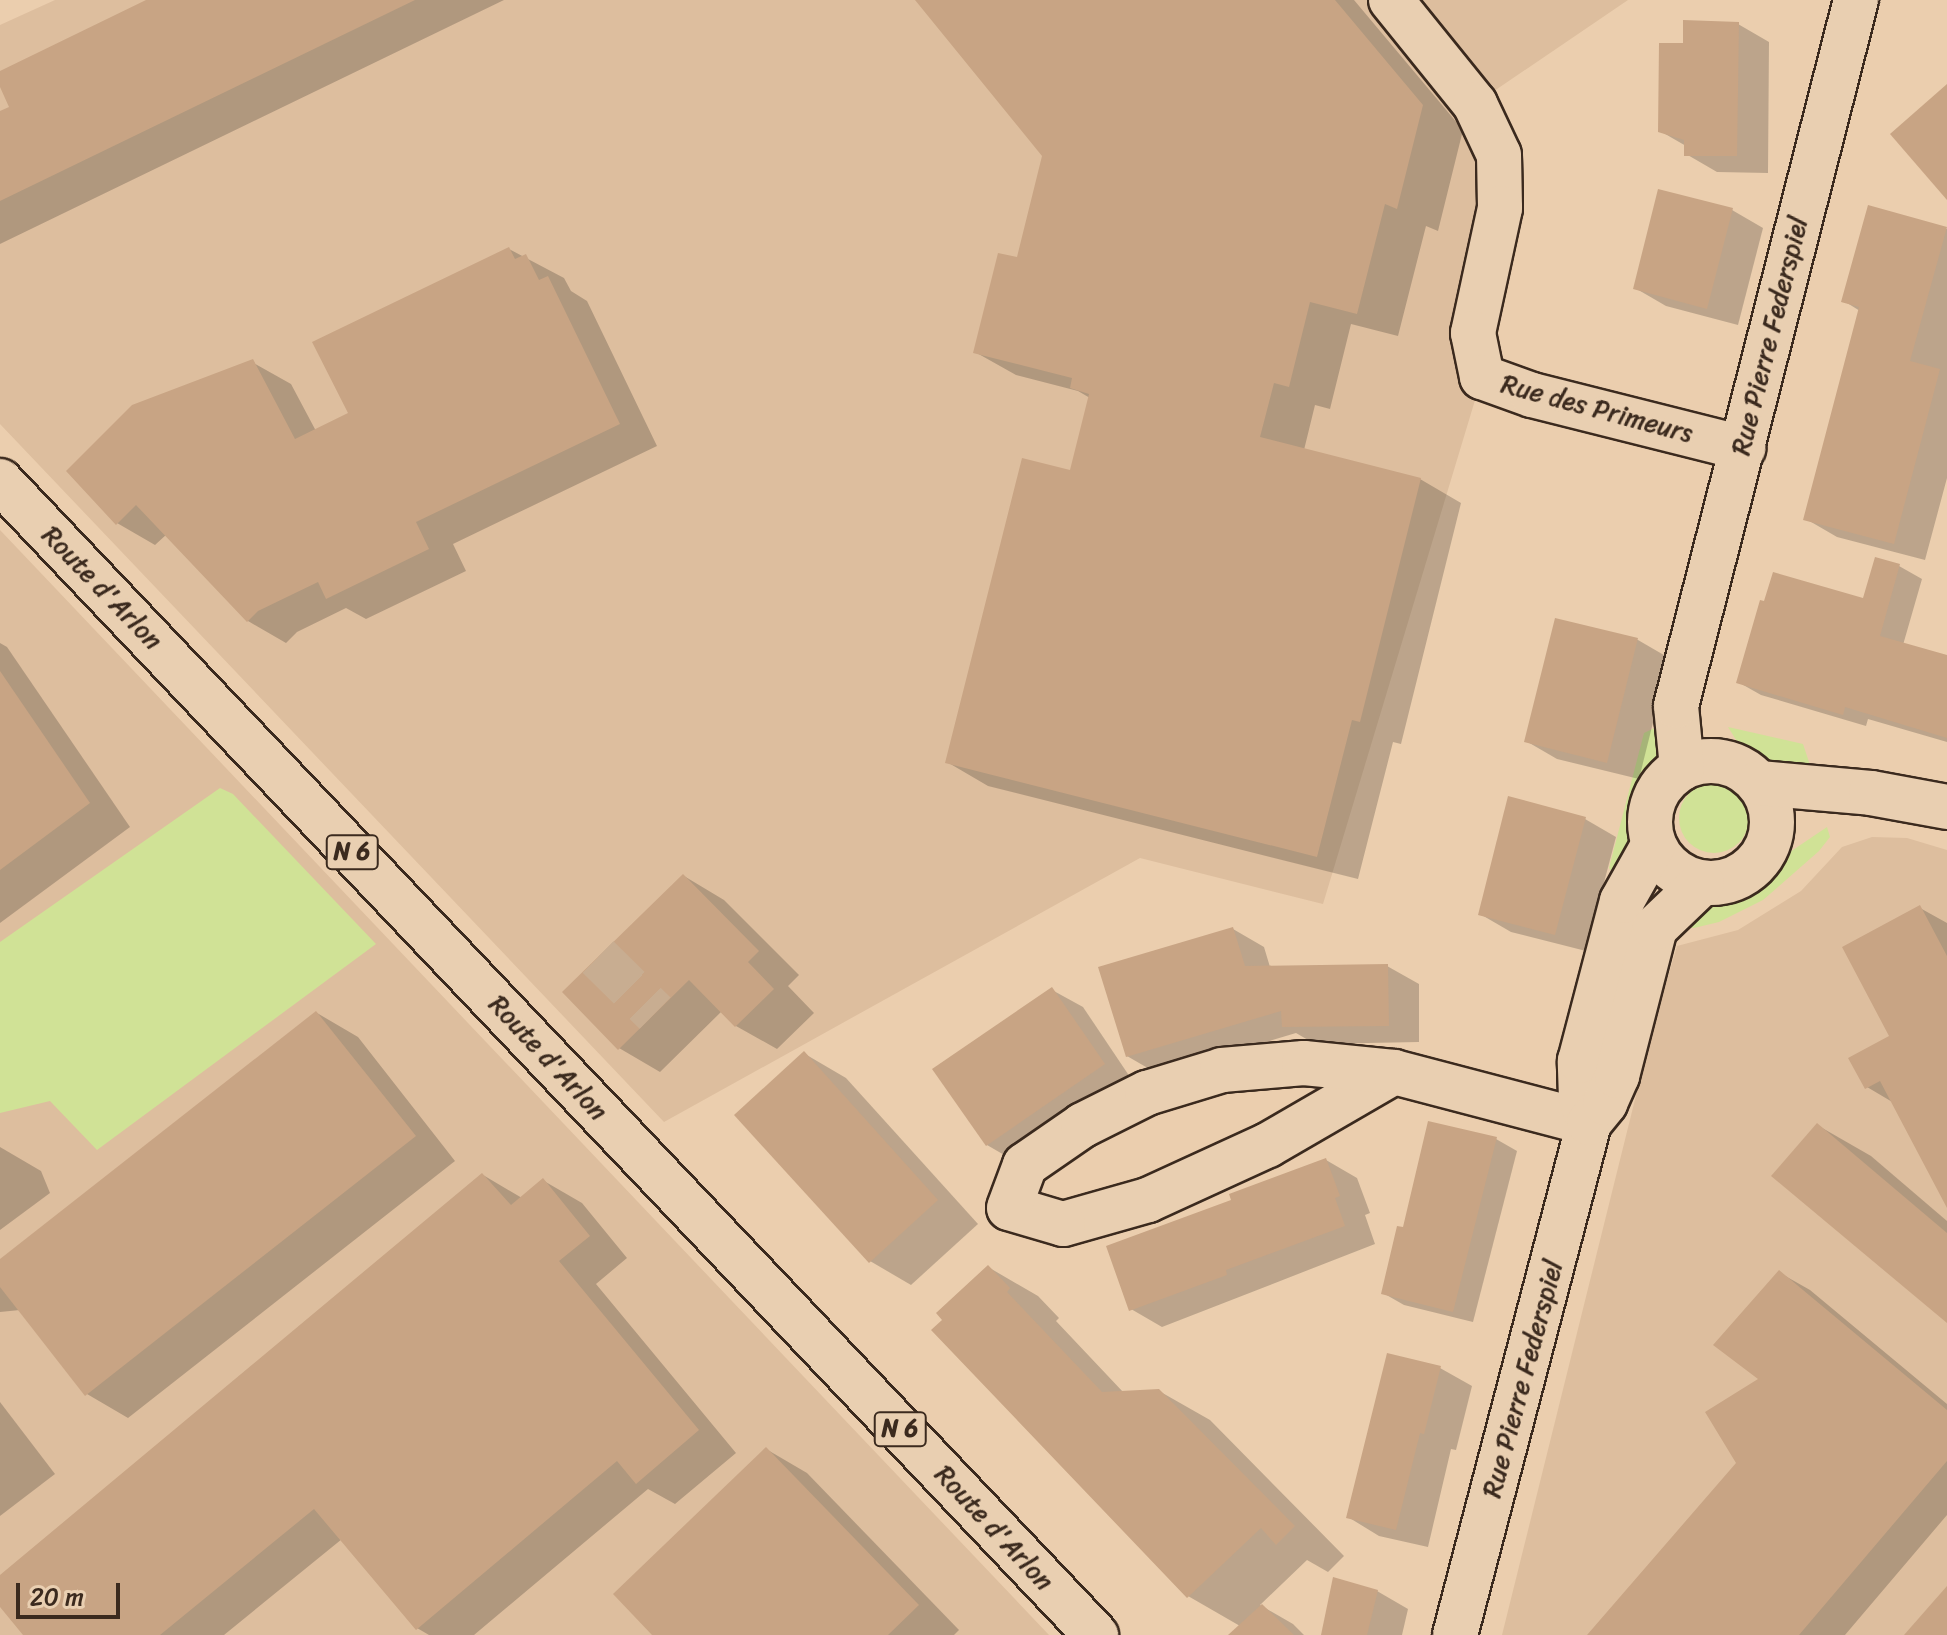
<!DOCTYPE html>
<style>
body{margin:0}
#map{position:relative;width:1947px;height:1635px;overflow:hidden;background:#ebceae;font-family:Sriracha,sans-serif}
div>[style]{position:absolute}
.built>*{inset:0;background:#ddbe9e}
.green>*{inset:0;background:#d0e296}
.round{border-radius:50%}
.shadow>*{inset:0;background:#0003}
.building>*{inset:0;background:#c8a484}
.minor-tunnel>*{height:44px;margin-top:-22px;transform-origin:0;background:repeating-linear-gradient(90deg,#c8ad91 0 44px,transparent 0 66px)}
.roads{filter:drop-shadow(2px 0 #3b2a1e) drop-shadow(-2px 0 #3b2a1e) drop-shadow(0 2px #3b2a1e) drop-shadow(0 -2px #3b2a1e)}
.minor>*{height:44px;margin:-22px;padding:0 22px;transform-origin:22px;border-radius:22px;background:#e9cfb1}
.minor>.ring{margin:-22px;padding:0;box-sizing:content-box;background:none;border:44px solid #e9cfb1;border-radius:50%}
.major>*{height:44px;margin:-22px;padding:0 22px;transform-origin:22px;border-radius:22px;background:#e9cfb1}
span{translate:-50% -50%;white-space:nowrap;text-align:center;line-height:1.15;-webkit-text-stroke:6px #e9cfb1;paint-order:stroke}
.shield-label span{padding:2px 6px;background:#e9cfb1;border:2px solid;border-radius:6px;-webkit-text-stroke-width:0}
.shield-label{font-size:24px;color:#3b2a1e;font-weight:700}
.street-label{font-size:26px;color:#3b2a1e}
.scale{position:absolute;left:16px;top:1583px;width:104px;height:36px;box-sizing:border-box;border:4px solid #3b2a1e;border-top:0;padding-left:10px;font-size:24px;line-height:28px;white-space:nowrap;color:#3b2a1e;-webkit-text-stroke:6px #e9cfb1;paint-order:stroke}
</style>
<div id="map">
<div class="built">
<div style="clip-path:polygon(55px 0,1628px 0,1475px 104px,1499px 155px,1482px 377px,1323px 904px,1140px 858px,664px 1122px,0 424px,0 25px)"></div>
<div style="clip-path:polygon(0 530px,1049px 1635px,0 1635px)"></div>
<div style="clip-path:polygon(1872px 837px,1907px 838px,1947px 850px,1947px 1635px,1502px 1635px,1651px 1035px,1677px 946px,1738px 930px,1801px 891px,1842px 847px)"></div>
</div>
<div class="green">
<div style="clip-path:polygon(1663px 724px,1661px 751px,1636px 802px,1635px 839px,1618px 880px,1609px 868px,1644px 733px)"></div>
<div style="clip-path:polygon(1728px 727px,1803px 744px,1812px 771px,1774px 765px,1738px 743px)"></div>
<div class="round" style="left:1679px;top:783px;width:70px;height:70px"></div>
<div style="clip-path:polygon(220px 788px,233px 794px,376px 944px,97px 1150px,50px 1101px,0 1113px,0 942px)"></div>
<div style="clip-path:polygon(1827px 827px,1830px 837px,1819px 851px,1763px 900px,1719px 922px,1694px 928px,1676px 926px,1694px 911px,1754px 887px,1771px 875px,1787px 854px)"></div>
</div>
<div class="shadow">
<div style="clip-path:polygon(151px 0,504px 0,0 244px,0 113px,12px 107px,0 83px,0 73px)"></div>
<div style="clip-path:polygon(917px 0,1354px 0,1463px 130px,1438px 231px,1426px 226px,1398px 336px,1351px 324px,1330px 409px,1315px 405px,1304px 450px,1420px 479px,1461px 503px,1401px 744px,1393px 742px,1358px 879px,988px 786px,947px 762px,1071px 473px,1090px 398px,1078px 391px,1016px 375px,975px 352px,1018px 259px,1044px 155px)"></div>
<div style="clip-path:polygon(1738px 24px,1769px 42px,1768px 173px,1717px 172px,1686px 154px,1686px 146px,1660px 131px,1685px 45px)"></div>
<div style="clip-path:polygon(1869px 208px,1947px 229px,1947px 478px,1925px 560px,1837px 537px,1806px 519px,1860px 311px,1844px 301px)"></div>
<div style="clip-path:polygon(1732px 210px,1763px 228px,1738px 325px,1666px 306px,1635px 288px)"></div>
<div style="clip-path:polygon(509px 249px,564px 278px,571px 291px,587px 301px,657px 446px,453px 544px,466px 571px,366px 619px,346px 608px,297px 632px,286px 643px,248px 621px,167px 534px,155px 545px,117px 523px,252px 362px,291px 384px,316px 431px,350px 414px)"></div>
<div style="clip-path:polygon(1899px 566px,1922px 579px,1903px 645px,1947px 659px,1947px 742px,1868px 719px,1866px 726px,1761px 695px,1738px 682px,1864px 600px)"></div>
<div style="clip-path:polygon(1556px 620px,1638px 640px,1669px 658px,1639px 779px,1557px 759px,1526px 741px)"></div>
<div style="clip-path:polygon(0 643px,7px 647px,130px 827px,0 923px)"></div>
<div style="clip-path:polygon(1585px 819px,1616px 837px,1586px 951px,1511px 932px,1480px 914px)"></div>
<div style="clip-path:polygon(684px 876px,724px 900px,799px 975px,788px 986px,814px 1013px,777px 1049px,736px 1026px,722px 1011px,660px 1072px,619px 1048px)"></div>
<div style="clip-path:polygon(1920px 908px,1947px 923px,1947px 1204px,1894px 1103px,1867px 1087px,1892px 1036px)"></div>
<div style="clip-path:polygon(1233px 929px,1264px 947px,1270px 967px,1387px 966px,1419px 984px,1419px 1042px,1315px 1044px,1296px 1033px,1158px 1074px,1127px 1056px)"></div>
<div style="clip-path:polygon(1052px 990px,1083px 1007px,1134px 1083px,1018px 1163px,987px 1145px)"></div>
<div style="clip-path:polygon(317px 1013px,358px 1037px,455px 1161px,128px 1418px,87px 1394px,20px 1310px,0 1312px,0 1261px)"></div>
<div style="clip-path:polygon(805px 1054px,846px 1078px,978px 1224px,911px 1285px,870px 1261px)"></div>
<div style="clip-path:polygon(1817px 1125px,1871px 1156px,1947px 1221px,1947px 1321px)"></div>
<div style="clip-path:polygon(1496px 1139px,1517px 1151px,1473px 1322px,1404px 1305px,1383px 1293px,1405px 1230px)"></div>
<div style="clip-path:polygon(0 1147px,41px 1171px,50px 1193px,0 1230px)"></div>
<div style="clip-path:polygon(1326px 1160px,1357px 1178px,1370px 1213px,1365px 1215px,1375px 1244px,1162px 1327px,1131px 1309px,1234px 1201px)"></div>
<div style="clip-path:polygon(483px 1175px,522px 1198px,544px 1181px,582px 1203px,627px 1258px,596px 1284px,736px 1453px,675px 1504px,648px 1489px,474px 1635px,429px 1635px,417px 1628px,342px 1539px,224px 1635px,26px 1635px,0 1604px,0 1577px)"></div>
<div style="clip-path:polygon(988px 1267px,1038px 1296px,1059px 1318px,1056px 1321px,1124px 1393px,1159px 1391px,1210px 1420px,1344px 1556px,1328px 1572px,1307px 1560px,1260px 1605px,1293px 1624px,1304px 1635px,1230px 1635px,1240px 1626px,1188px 1596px)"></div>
<div style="clip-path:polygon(1780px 1273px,1810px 1290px,1947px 1404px,1947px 1515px,1845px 1635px,1606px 1635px,1738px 1463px,1762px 1379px)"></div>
<div style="clip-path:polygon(1440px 1368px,1472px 1386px,1456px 1450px,1451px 1449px,1428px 1547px,1379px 1536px,1348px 1517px)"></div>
<div style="clip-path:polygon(0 1402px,55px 1474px,0 1516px)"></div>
<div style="clip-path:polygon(766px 1449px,807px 1473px,959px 1630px,954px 1635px,655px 1635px)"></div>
<div style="clip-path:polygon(1377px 1591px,1408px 1609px,1402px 1635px,1323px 1635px)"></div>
</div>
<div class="building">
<div style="clip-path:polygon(146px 0,415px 0,0 201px,0 111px,9px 107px,0 87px,0 71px)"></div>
<div style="clip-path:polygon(915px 0,1335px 0,1423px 105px,1397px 209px,1385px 204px,1357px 314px,1310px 302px,1289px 387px,1274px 383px,1260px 437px,1421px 478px,1360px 722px,1352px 720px,1317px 857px,945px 763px,1022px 458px,1070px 470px,1089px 394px,1070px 388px,1072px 378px,973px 353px,998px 253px,1017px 257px,1042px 156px)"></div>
<div style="clip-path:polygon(1683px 20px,1739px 22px,1737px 156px,1684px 156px,1684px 140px,1658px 132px,1659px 43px,1683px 43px)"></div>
<div style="clip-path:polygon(1947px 84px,1947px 200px,1890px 134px)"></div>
<div style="clip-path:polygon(1658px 189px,1733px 208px,1707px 309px,1633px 289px)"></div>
<div style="clip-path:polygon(1868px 205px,1947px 227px,1910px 361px,1940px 369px,1894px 544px,1803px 520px,1859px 307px,1841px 302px)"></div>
<div style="clip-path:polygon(509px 247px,515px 259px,526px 254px,539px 280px,548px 276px,620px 424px,416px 522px,429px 549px,326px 599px,318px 582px,258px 611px,247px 622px,136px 505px,116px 525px,66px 471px,132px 405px,253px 359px,295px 439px,348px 413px,312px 342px)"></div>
<div style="clip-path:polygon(1875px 557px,1900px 564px,1880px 636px,1947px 655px,1947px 738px,1845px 707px,1843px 715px,1736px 683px,1760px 600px,1764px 601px,1773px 572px,1863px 598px)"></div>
<div style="clip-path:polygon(1555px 618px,1638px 638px,1607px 763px,1524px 742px)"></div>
<div style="clip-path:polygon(0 671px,90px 803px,0 870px)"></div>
<div style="clip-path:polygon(1508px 796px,1586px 817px,1555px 935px,1478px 915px)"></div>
<div style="clip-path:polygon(683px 874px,759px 951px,748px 962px,774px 989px,735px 1027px,689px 980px,618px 1050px,562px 992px)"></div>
<div style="clip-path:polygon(1920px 905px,1947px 956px,1947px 1208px,1880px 1081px,1865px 1089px,1848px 1058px,1889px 1036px,1842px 947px)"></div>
<div style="clip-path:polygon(1233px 927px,1245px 966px,1388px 964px,1389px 1026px,1282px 1027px,1281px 1011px,1126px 1057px,1098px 967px)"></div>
<div style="clip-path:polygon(1052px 987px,1105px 1064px,986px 1146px,932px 1069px)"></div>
<div style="clip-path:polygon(316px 1011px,416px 1136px,85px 1396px,0 1287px,0 1259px)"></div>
<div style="clip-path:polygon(804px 1051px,938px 1200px,869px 1263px,734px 1115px)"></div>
<div style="clip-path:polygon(1428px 1121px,1497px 1137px,1453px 1312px,1381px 1294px,1397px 1226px,1403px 1227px)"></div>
<div style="clip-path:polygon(1817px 1123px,1947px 1233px,1947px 1323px,1771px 1176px)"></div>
<div style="clip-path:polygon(1326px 1158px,1340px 1196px,1335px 1198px,1345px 1226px,1226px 1270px,1227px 1275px,1129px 1311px,1106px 1246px,1231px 1200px,1229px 1194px)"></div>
<div style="clip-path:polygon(482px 1173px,511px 1205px,543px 1178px,590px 1236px,559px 1261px,699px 1430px,636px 1484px,617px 1461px,416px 1630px,314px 1509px,160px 1635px,23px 1635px,0 1607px,0 1575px)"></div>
<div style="clip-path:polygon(988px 1265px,1010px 1288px,1007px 1292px,1102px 1392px,1159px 1389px,1295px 1526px,1276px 1545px,1261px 1528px,1187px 1598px,931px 1330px,942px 1320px,936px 1313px)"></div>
<div style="clip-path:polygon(1779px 1270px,1947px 1410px,1947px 1461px,1799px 1635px,1587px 1635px,1736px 1463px,1705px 1412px,1758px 1379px,1713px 1345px)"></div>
<div style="clip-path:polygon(1387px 1353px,1441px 1366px,1424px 1434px,1420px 1433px,1396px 1530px,1346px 1518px)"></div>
<div style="clip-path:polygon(766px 1447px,919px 1605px,888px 1635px,652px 1635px,613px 1594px)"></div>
<div style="clip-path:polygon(1333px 1577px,1378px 1590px,1367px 1635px,1321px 1635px)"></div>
<div style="clip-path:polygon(1947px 1586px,1947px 1635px,1904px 1635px)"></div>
<div style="clip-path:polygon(1262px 1604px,1294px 1635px,1228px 1635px)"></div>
</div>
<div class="minor-tunnel">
<div style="left:598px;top:957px;width:80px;rotate:44.5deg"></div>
</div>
<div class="roads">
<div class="minor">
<div style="left:1391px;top:0;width:134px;rotate:51.1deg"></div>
<div style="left:1475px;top:104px;width:56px;rotate:64.8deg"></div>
<div style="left:1499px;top:155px;width:53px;rotate:88.9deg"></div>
<div style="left:1500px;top:208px;width:128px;rotate:102.2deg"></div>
<div style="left:1473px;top:333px;width:45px;rotate:78.4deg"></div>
<div style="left:1482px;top:377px;width:53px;rotate:19.8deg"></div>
<div style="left:1532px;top:395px;width:218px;rotate:14.1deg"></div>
<div class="ring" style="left:1650px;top:761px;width:78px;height:78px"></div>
<div style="left:1682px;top:768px;width:62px;rotate:-95.5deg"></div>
<div style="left:1676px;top:706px;width:729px;rotate:-75.7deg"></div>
<div style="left:1759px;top:783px;width:112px;rotate:5.1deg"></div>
<div style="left:1871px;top:793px;width:77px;rotate:10.4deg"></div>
<div style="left:1394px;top:1072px;width:146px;rotate:149.9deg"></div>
<div style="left:1268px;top:1145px;width:132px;rotate:155.4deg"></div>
<div style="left:1148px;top:1200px;width:88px;rotate:164.2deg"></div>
<div style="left:1063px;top:1224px;width:56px;rotate:-163.5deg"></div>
<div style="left:1009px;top:1208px;width:46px;rotate:-69.6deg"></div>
<div style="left:1025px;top:1165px;width:70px;rotate:-34.6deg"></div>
<div style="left:1083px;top:1125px;width:72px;rotate:-26.6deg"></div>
<div style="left:1147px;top:1093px;width:78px;rotate:-17deg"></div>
<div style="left:1222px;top:1070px;width:82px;rotate:-4.9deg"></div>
<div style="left:1304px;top:1063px;width:90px;rotate:5.7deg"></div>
<div style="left:1394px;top:1072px;width:202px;rotate:14.7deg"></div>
<div style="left:1589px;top:1123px;width:26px;rotate:-108deg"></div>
<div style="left:1581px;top:1098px;width:37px;rotate:-92deg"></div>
<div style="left:1580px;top:1061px;width:165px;rotate:-75.3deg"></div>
<div style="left:1622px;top:901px;width:65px;rotate:-60.7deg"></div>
<div style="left:1455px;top:1635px;width:529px;rotate:-75.33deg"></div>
<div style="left:1589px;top:1123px;width:26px;rotate:-51deg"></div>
<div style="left:1605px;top:1103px;width:30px;rotate:-66deg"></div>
<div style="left:1617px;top:1076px;width:153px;rotate:-75.6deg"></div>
<div style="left:1655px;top:928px;width:65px;rotate:-43.8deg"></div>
</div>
<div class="major">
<div style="left:0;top:481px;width:1592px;rotate:46.48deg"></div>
</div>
</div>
<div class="shield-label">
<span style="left:352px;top:852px">N 6</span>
<span style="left:900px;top:1429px">N 6</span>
</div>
<div class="street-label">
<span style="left:1770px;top:336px;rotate:-76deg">Rue Pierre Federspiel</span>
<span style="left:1597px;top:409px;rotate:15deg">Rue des Primeurs</span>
<span style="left:102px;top:588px;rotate:46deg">Route d'Arlon</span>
<span style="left:548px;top:1058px;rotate:47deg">Route d'Arlon</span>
<span style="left:1523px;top:1379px;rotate:-75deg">Rue Pierre Federspiel</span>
<span style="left:994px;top:1528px;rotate:47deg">Route d'Arlon</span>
</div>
<div class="scale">20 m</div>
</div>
